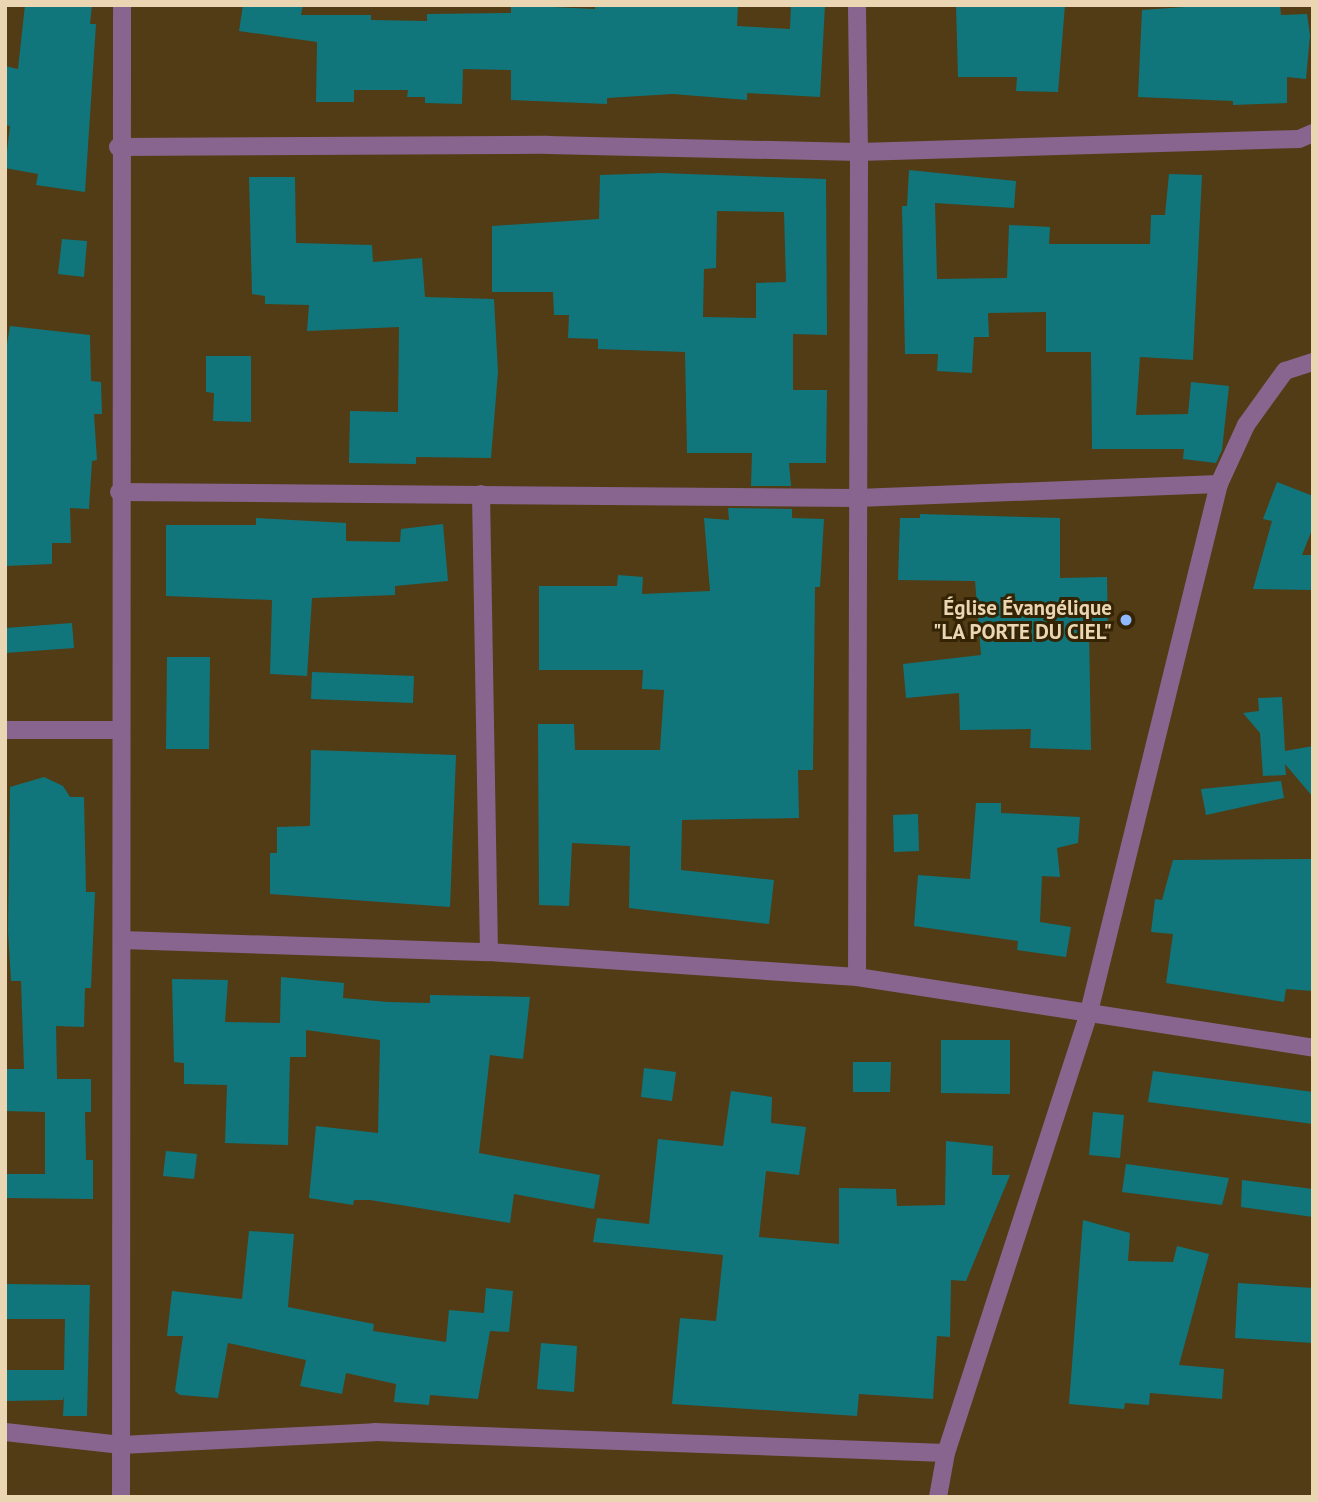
<!DOCTYPE html>
<meta charset="utf-8">
<style>
body{margin:0}
#map{position:relative;width:1318px;height:1502px;overflow:hidden;background:#513c15;font-family:"PT Sans",sans-serif}
div>[style]{position:absolute}
.building>*{inset:0;background:#10767c}
.minor>*{height:18px;margin:-9px;padding:0 9px;transform-origin:9px;border-radius:9px;background:#87658e}
.dots>*{width:19px;height:19px;translate:-50% -50%;box-sizing:border-box;border:4px solid #342404;border-radius:50%}
span{translate:-50% -50%;white-space:nowrap;text-align:center;line-height:1.15;-webkit-text-stroke:6px #342404;paint-order:stroke}
.poi-label{font-size:21px;color:#ebd6b3;font-weight:700}
.right{translate:-100% -50%;text-align:right}
.frame{position:absolute;inset:0;border:7px solid #ebd6b3;pointer-events:none}
</style>
<div id="map">
<div class="building">
<div style="clip-path:polygon(25px 5px,92px 5px,90px 24px,96px 24px,85px 192px,36px 185px,38px 174px,5px 168px,10px 126px,5px 125px,5px 66px,18px 69px)"></div>
<div style="clip-path:polygon(243px 5px,303px 5px,301px 15px,371px 15px,371px 20px,427px 21px,427px 14px,511px 13px,511px 5px,595px 9px,595px 5px,738px 5px,737px 26px,790px 29px,791px 5px,825px 5px,820px 97px,747px 93px,747px 100px,673px 94px,607px 98px,607px 104px,511px 100px,511px 70px,463px 69px,462px 104px,425px 103px,425px 97px,407px 97px,408px 90px,354px 90px,354px 102px,316px 102px,317px 42px,239px 31px)"></div>
<div style="clip-path:polygon(956px 5px,1065px 5px,1058px 92px,1016px 91px,1017px 77px,958px 77px)"></div>
<div style="clip-path:polygon(1214px 5px,1280px 5px,1281px 15px,1307px 14px,1310px 35px,1306px 79px,1287px 77px,1287px 103px,1233px 105px,1233px 101px,1138px 97px,1142px 10px)"></div>
<div style="clip-path:polygon(909px 170px,1016px 181px,1014px 208px,935px 203px,937px 279px,1007px 278px,1009px 225px,1050px 227px,1049px 244px,1150px 244px,1151px 215px,1165px 215px,1169px 174px,1202px 175px,1193px 360px,1140px 357px,1136px 415px,1188px 414px,1191px 382px,1229px 386px,1222px 450px,1216px 463px,1183px 459px,1184px 449px,1092px 449px,1091px 352px,1046px 352px,1046px 312px,988px 313px,989px 337px,974px 337px,972px 373px,937px 371px,938px 354px,905px 354px,902px 206px,907px 206px)"></div>
<div style="clip-path:polygon(evenodd,661px 173px,826px 179px,827px 335px,793px 334px,793px 390px,827px 390px,826px 463px,789px 463px,791px 486px,751px 486px,752px 453px,687px 453px,685px 352px,598px 349px,598px 339px,568px 338px,569px 315px,554px 315px,553px 292px,492px 292px,492px 226px,599px 219px,600px 175px,661px 173px,717px 211px,784px 212px,786px 282px,756px 283px,756px 318px,703px 317px,704px 269px,716px 268px,717px 211px)"></div>
<div style="clip-path:polygon(249px 177px,295px 177px,296px 243px,372px 245px,373px 262px,422px 258px,425px 297px,494px 299px,498px 372px,491px 458px,416px 457px,416px 464px,349px 463px,350px 411px,398px 412px,399px 327px,307px 331px,309px 305px,265px 304px,265px 296px,252px 294px)"></div>
<div style="clip-path:polygon(62px 239px,87px 241px,84px 277px,58px 274px)"></div>
<div style="clip-path:polygon(10px 326px,90px 335px,91px 381px,101px 382px,102px 414px,94px 414px,97px 460px,92px 461px,89px 509px,70px 508px,71px 543px,52px 543px,52px 564px,5px 566px,5px 356px)"></div>
<div style="clip-path:polygon(206px 356px,251px 356px,251px 422px,213px 421px,214px 393px,206px 392px)"></div>
<div style="clip-path:polygon(1277px 482px,1313px 496px,1313px 527px,1302px 555px,1313px 555px,1313px 590px,1253px 589px,1272px 521px,1263px 519px)"></div>
<div style="clip-path:polygon(728px 508px,792px 509px,792px 518px,824px 519px,820px 587px,815px 587px,813px 770px,798px 770px,799px 818px,682px 820px,681px 870px,774px 880px,769px 924px,629px 908px,630px 846px,572px 843px,569px 906px,539px 905px,538px 724px,574px 724px,575px 750px,660px 750px,664px 690px,642px 689px,643px 670px,539px 670px,539px 586px,617px 586px,618px 575px,643px 577px,642px 594px,710px 591px,704px 518px,729px 520px)"></div>
<div style="clip-path:polygon(920px 514px,1060px 518px,1060px 578px,1107px 577px,1108px 628px,1089px 628px,1091px 750px,1030px 748px,1031px 729px,960px 730px,959px 693px,906px 698px,903px 664px,981px 655px,975px 581px,898px 580px,900px 518px,920px 518px)"></div>
<div style="clip-path:polygon(256px 518px,346px 523px,346px 541px,400px 542px,401px 529px,443px 524px,448px 581px,395px 586px,395px 595px,312px 598px,307px 676px,270px 674px,272px 600px,166px 596px,166px 525px,256px 525px)"></div>
<div style="clip-path:polygon(72px 623px,74px 648px,5px 653px,5px 628px)"></div>
<div style="clip-path:polygon(167px 657px,210px 657px,209px 749px,166px 749px)"></div>
<div style="clip-path:polygon(312px 672px,414px 676px,413px 703px,311px 699px)"></div>
<div style="clip-path:polygon(1282px 697px,1285px 751px,1313px 746px,1313px 797px,1285px 764px,1286px 775px,1263px 776px,1260px 733px,1243px 713px,1259px 711px,1258px 698px)"></div>
<div style="clip-path:polygon(311px 750px,456px 755px,450px 907px,270px 894px,270px 853px,277px 853px,277px 827px,310px 826px)"></div>
<div style="clip-path:polygon(44px 777px,63px 786px,70px 797px,84px 797px,86px 892px,95px 892px,91px 988px,85px 988px,84px 1027px,56px 1026px,57px 1079px,91px 1079px,91px 1112px,85px 1112px,86px 1160px,93px 1160px,93px 1199px,5px 1198px,5px 1174px,45px 1174px,45px 1112px,5px 1111px,5px 1069px,24px 1069px,21px 981px,11px 981px,8px 931px,10px 787px)"></div>
<div style="clip-path:polygon(1281px 781px,1284px 798px,1206px 815px,1201px 789px)"></div>
<div style="clip-path:polygon(976px 803px,1001px 803px,1001px 813px,1080px 817px,1078px 843px,1057px 848px,1060px 877px,1042px 876px,1040px 922px,1071px 927px,1066px 957px,1017px 950px,1018px 941px,914px 926px,918px 875px,970px 879px)"></div>
<div style="clip-path:polygon(918px 814px,919px 851px,894px 852px,893px 815px)"></div>
<div style="clip-path:polygon(1313px 859px,1313px 991px,1286px 989px,1284px 1002px,1166px 983px,1173px 934px,1151px 932px,1155px 899px,1162px 900px,1173px 860px)"></div>
<div style="clip-path:polygon(281px 977px,344px 983px,343px 998px,388px 1002px,430px 1003px,430px 995px,530px 997px,523px 1059px,490px 1055px,479px 1153px,600px 1175px,594px 1209px,514px 1194px,510px 1223px,370px 1200px,354px 1200px,353px 1205px,309px 1198px,316px 1126px,378px 1133px,380px 1040px,306px 1030px,306px 1057px,290px 1057px,288px 1145px,225px 1143px,227px 1085px,184px 1084px,184px 1063px,174px 1062px,172px 979px,228px 980px,225px 1022px,280px 1023px)"></div>
<div style="clip-path:polygon(941px 1040px,1010px 1040px,1010px 1094px,941px 1093px)"></div>
<div style="clip-path:polygon(853px 1062px,891px 1062px,890px 1092px,853px 1092px)"></div>
<div style="clip-path:polygon(644px 1068px,676px 1072px,672px 1101px,641px 1097px)"></div>
<div style="clip-path:polygon(1153px 1071px,1313px 1092px,1313px 1124px,1148px 1102px)"></div>
<div style="clip-path:polygon(731px 1091px,772px 1097px,771px 1123px,806px 1127px,799px 1175px,766px 1171px,759px 1237px,839px 1244px,839px 1188px,896px 1189px,897px 1206px,945px 1205px,946px 1141px,993px 1146px,992px 1175px,1010px 1175px,966px 1281px,951px 1280px,950px 1337px,937px 1336px,933px 1399px,859px 1394px,857px 1416px,672px 1404px,680px 1318px,716px 1321px,723px 1255px,593px 1242px,597px 1218px,649px 1224px,658px 1139px,723px 1146px)"></div>
<div style="clip-path:polygon(1093px 1112px,1124px 1115px,1120px 1158px,1089px 1155px)"></div>
<div style="clip-path:polygon(166px 1151px,197px 1154px,194px 1179px,163px 1176px)"></div>
<div style="clip-path:polygon(1126px 1164px,1229px 1178px,1222px 1205px,1122px 1192px)"></div>
<div style="clip-path:polygon(1242px 1180px,1313px 1189px,1313px 1217px,1241px 1207px)"></div>
<div style="clip-path:polygon(1083px 1220px,1130px 1233px,1128px 1261px,1173px 1262px,1177px 1246px,1209px 1254px,1179px 1365px,1224px 1369px,1222px 1399px,1150px 1393px,1149px 1405px,1125px 1403px,1124px 1409px,1069px 1404px)"></div>
<div style="clip-path:polygon(249px 1231px,294px 1234px,288px 1307px,374px 1324px,373px 1331px,446px 1342px,449px 1310px,484px 1313px,486px 1288px,513px 1291px,509px 1332px,490px 1331px,478px 1399px,430px 1395px,429px 1405px,394px 1402px,396px 1384px,346px 1373px,342px 1394px,300px 1386px,306px 1360px,228px 1343px,218px 1398px,180px 1395px,175px 1391px,183px 1336px,167px 1336px,172px 1291px,242px 1299px)"></div>
<div style="clip-path:polygon(1238px 1283px,1313px 1288px,1313px 1343px,1235px 1338px)"></div>
<div style="clip-path:polygon(5px 1284px,90px 1285px,87px 1416px,63px 1416px,64px 1396px,63px 1400px,5px 1401px,5px 1370px,64px 1370px,65px 1319px,5px 1319px)"></div>
<div style="clip-path:polygon(541px 1343px,577px 1346px,574px 1392px,537px 1389px)"></div>
</div>
<div class="minor">
<div style="left:118px;top:147px;width:430px;rotate:-0.3deg"></div>
<div style="left:548px;top:145px;width:311px;rotate:1.3deg"></div>
<div style="left:859px;top:152px;width:147px;rotate:-90.8deg"></div>
<div style="left:119px;top:492px;width:738px;rotate:0.47deg"></div>
<div style="left:857px;top:498px;width:362px;rotate:-2.2deg"></div>
<div style="left:1219px;top:484px;width:65px;rotate:-65.4deg"></div>
<div style="left:1246px;top:425px;width:67px;rotate:-54.2deg"></div>
<div style="left:1285px;top:371px;width:29px;rotate:-18deg"></div>
<div style="left:481px;top:494px;width:458px;rotate:89deg"></div>
<div style="left:5px;top:730px;width:114px"></div>
<div style="left:122px;top:940px;width:367px;rotate:1.9deg"></div>
<div style="left:489px;top:952px;width:369px;rotate:3.9deg"></div>
<div style="left:857px;top:977px;width:461px;rotate:8.8deg"></div>
<div style="left:857px;top:977px;width:825px;rotate:-89.86deg"></div>
<div style="left:859px;top:152px;width:440px;rotate:-1.7deg"></div>
<div style="left:1299px;top:139px;width:15px;rotate:-23deg"></div>
<div style="left:5px;top:1432px;width:117px;rotate:6.4deg"></div>
<div style="left:121px;top:1445px;width:254px;rotate:-2.9deg"></div>
<div style="left:375px;top:1432px;width:571px;rotate:2.11deg"></div>
<div style="left:121px;top:1497px;width:1492px;rotate:-89.96deg"></div>
<div style="left:938px;top:1497px;width:45px;rotate:-79.7deg"></div>
<div style="left:946px;top:1453px;width:459px;rotate:-72deg"></div>
<div style="left:1088px;top:1016px;width:548px;rotate:-76.17deg"></div>
</div>
<div class="dots">
<div style="left:1126px;top:620px;background:#8fb8fd"></div>
</div>
<div class="poi-label">
<span class="right" style="left:1112px;top:620px">Église Évangélique<br>"LA PORTE DU CIEL"</span>
</div>
<div class="frame"></div>
</div>
